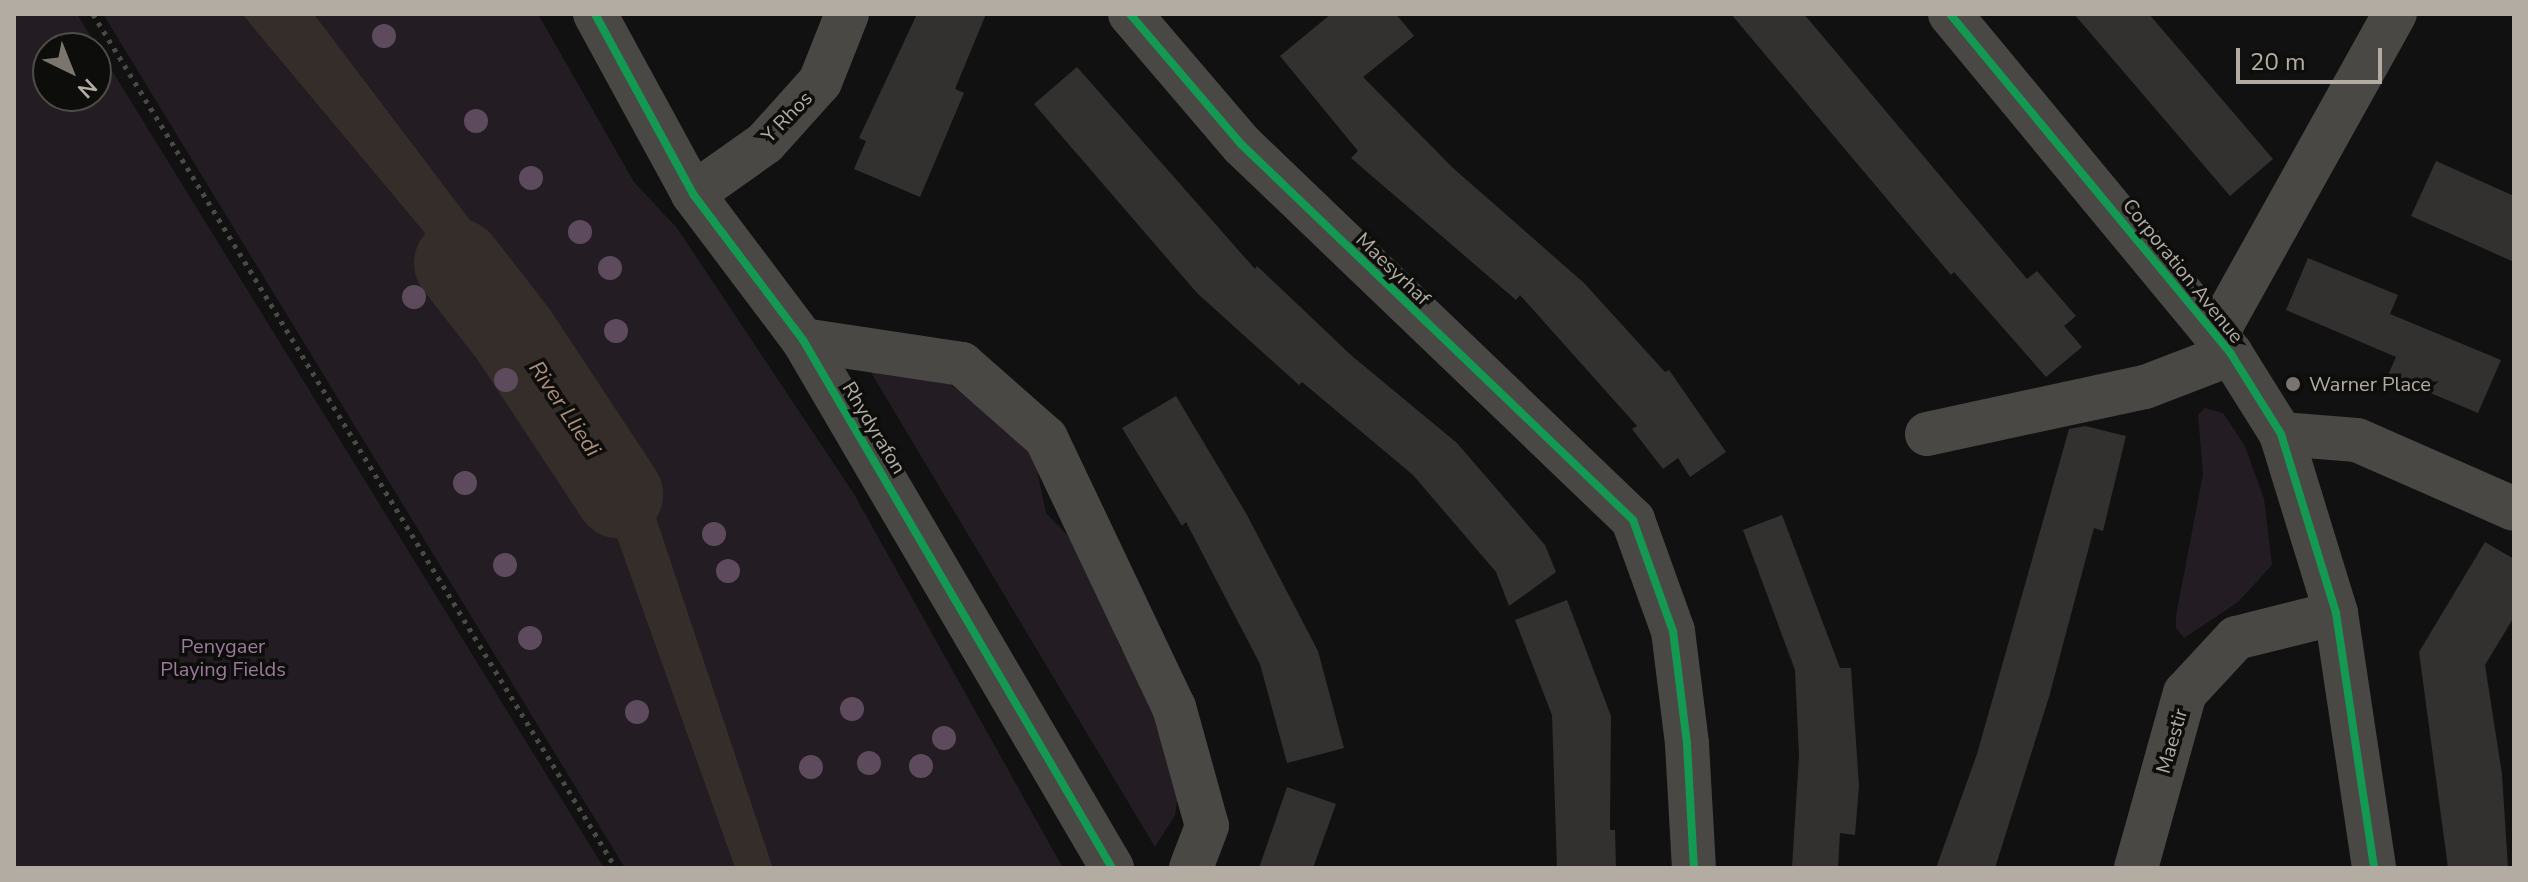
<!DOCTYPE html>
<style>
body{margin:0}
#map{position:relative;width:2528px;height:882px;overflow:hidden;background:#111;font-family:"Nunito Sans",sans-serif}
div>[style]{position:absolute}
.green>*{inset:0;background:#231d23}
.water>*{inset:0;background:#352d29}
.river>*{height:88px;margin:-44px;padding:0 44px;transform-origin:44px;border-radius:44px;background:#352d29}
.building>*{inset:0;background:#323130}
.path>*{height:5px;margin-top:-2.5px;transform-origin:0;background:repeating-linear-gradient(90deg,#4b4a47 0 4px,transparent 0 10px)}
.minor>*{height:44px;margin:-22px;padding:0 22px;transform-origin:22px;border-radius:22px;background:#4a4845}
.cycleway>*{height:8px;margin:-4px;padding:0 4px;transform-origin:4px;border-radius:4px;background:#139951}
.trees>*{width:24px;height:24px;margin:-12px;border-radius:50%;background:#5d4b5d}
.dots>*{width:22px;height:22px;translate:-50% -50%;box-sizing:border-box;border:4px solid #0d0d0b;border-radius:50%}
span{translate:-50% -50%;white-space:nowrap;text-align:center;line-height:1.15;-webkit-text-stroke:7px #0d0d0b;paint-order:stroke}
.street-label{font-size:20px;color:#b2aca2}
.poi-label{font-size:20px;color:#b2aca2}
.left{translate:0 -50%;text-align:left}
.park-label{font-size:20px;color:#9c7a9c}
.water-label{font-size:22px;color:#ac8e7a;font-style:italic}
.frame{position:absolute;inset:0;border:16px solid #b2aca2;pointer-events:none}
.north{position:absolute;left:32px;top:32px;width:80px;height:80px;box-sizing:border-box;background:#0d0d0b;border:2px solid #4f4d47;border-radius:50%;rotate:137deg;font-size:22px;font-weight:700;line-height:32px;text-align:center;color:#b2aca2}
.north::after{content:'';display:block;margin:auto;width:28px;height:36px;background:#7a766f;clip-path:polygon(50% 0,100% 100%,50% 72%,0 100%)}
.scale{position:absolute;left:2236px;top:48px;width:146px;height:36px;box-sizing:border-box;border:4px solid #b2aca2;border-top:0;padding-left:10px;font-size:24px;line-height:28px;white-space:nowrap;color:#b2aca2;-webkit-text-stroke:6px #0d0d0b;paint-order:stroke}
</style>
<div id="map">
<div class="green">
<div style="clip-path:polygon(evenodd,14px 14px,77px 14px,604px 868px,14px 868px,14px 14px,48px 48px,96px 48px,96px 96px,48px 96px,48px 48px)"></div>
<div style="clip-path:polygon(103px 14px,242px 14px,544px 376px,601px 493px,735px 868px,625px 868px)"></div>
<div style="clip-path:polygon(314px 14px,538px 14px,634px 182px,677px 228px,854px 494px,1063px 868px,773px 868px,636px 457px,595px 385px)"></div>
<div style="clip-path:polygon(866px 364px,925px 365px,1032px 447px,1046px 513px,1080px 548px,1121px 649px,1146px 668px,1181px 775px,1175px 815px,1155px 847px)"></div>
<div style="clip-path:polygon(2205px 408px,2223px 413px,2245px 446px,2264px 499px,2272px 565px,2238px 602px,2184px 638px,2176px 628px,2176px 616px,2203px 474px,2198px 415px)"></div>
</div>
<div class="water">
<div style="clip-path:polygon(242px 14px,314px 14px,595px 385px,636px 457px,773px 868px,735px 868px,601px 493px,544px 376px)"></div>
</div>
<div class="river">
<div style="left:458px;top:263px;width:91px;rotate:52.1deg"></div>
<div style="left:514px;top:335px;width:191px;rotate:56.6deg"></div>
</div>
<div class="building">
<div style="clip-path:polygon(917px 14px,986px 14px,955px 89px,964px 93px,920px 197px,854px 169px,866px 141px,859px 138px)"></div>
<div style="clip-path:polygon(1331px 14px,1396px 14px,1414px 36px,1363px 77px,1453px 168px,1584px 283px,1665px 372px,1669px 370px,1726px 452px,1690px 477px,1678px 458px,1663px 469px,1632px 429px,1637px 426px,1520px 295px,1516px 300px,1351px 158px,1358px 151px,1280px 56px)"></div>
<div style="clip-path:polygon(1731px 14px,1804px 14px,2027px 279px,2037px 271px,2076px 316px,2064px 326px,2082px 347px,2046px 377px,1954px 272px,1951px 275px)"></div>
<div style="clip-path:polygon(2074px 14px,2149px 14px,2273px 159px,2230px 196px)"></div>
<div style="clip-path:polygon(1077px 67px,1255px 269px,1257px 266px,1352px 356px,1457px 443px,1545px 545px,1556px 572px,1509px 606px,1496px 572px,1413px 475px,1302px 382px,1299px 385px,1197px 293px,1034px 104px)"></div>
<div style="clip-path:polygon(2436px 161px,2514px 196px,2514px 262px,2411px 216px)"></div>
<div style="clip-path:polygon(2308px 258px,2398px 295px,2390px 314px,2501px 360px,2478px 413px,2388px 375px,2396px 357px,2286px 310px)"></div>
<div style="clip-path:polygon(1176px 396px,1247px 515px,1318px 651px,1344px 748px,1287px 763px,1260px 664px,1186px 522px,1182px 526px,1122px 428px)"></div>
<div style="clip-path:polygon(2085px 426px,2126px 436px,2103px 531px,2094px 528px,2049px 697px,1995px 868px,1936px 868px,1977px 754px,2069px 429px)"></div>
<div style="clip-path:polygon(1782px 515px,1840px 668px,1851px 668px,1859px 786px,1855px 835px,1840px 833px,1838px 868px,1792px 868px,1799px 756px,1795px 670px,1743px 530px)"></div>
<div style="clip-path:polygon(2485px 542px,2514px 559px,2514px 617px,2485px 665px,2502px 774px,2508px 868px,2448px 868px,2419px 652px)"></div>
<div style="clip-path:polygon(1567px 600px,1611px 716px,1610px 830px,1615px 830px,1616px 868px,1557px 868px,1552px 715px,1515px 620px)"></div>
<div style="clip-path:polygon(1287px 787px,1336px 804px,1313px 868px,1259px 868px)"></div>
</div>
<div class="path">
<div style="left:93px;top:14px;width:1001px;rotate:58.52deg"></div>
</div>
<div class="minor">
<div style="left:595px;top:14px;width:205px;rotate:61.4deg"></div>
<div style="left:693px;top:194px;width:183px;rotate:53deg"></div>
<div style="left:803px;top:340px;width:612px;rotate:59.66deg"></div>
<div style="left:1130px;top:14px;width:172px;rotate:49.5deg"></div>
<div style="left:1242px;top:145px;width:542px;rotate:43.8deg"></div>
<div style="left:1633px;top:520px;width:118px;rotate:70.2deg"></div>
<div style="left:1673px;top:631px;width:114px;rotate:82.9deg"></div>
<div style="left:1687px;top:744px;width:124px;rotate:86.8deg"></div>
<div style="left:1950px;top:14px;width:441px;rotate:50.4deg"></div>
<div style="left:2231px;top:354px;width:94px;rotate:58deg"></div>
<div style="left:2281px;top:434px;width:187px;rotate:72.9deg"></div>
<div style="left:2336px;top:613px;width:258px;rotate:81.5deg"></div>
<div style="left:693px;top:194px;width:88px;rotate:-35.3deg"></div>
<div style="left:765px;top:143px;width:82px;rotate:-48deg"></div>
<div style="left:820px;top:82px;width:73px;rotate:-68.3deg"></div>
<div style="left:2216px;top:335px;width:368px;rotate:-60.9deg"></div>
<div style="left:803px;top:340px;width:161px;rotate:8.6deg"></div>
<div style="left:962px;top:364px;width:112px;rotate:41.4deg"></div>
<div style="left:1046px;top:438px;width:298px;rotate:64.6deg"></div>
<div style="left:1174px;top:707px;width:123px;rotate:74.5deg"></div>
<div style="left:1207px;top:826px;width:45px;rotate:110.9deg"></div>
<div style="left:1927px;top:434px;width:223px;rotate:-12.2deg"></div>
<div style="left:2145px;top:387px;width:92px;rotate:-21deg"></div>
<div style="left:2281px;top:434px;width:76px;rotate:4.5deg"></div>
<div style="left:2357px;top:440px;width:171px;rotate:23.7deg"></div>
<div style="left:2136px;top:868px;width:182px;rotate:-74.4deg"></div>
<div style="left:2185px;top:693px;width:75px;rotate:-47.2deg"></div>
<div style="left:2236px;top:638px;width:103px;rotate:-14deg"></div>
</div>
<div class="cycleway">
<div style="left:595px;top:14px;width:205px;rotate:61.4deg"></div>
<div style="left:693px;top:194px;width:183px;rotate:53deg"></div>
<div style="left:803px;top:340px;width:612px;rotate:59.66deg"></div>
<div style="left:1130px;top:14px;width:172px;rotate:49.5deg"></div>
<div style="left:1242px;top:145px;width:542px;rotate:43.8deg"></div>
<div style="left:1633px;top:520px;width:118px;rotate:70.2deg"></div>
<div style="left:1673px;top:631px;width:114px;rotate:82.9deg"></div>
<div style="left:1687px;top:744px;width:124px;rotate:86.8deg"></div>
<div style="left:1950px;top:14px;width:441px;rotate:50.4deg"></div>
<div style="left:2231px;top:354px;width:94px;rotate:58deg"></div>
<div style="left:2281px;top:434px;width:187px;rotate:72.9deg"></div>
<div style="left:2336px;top:613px;width:258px;rotate:81.5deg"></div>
</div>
<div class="trees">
<div style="left:384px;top:36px"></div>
<div style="left:476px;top:121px"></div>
<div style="left:531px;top:178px"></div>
<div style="left:580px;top:232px"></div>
<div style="left:610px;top:268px"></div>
<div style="left:414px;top:297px"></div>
<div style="left:616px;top:331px"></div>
<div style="left:506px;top:380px"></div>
<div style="left:465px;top:483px"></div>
<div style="left:714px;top:534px"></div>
<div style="left:505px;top:565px"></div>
<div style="left:728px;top:571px"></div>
<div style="left:530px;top:638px"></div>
<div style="left:852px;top:709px"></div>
<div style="left:637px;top:712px"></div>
<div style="left:944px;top:738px"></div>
<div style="left:869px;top:763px"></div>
<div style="left:921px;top:766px"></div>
<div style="left:811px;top:767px"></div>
</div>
<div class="dots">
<div style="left:2293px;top:384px;background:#7a766f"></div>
</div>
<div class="street-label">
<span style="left:787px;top:117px;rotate:-46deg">Y Rhos</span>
<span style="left:1393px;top:269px;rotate:44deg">Maesyrhaf</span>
<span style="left:2183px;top:271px;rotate:51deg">Corporation Avenue</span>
<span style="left:874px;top:428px;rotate:59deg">Rhydyrafon</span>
<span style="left:2172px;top:741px;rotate:-74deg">Maestir</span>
</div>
<div class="poi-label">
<span class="left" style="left:2309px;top:384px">Warner Place</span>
</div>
<div class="park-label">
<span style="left:223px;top:658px">Penygaer<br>Playing Fields</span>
</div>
<div class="water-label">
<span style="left:564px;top:409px;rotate:56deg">River Lliedi</span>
</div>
<div class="frame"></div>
<div class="north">N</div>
<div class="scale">20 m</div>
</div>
